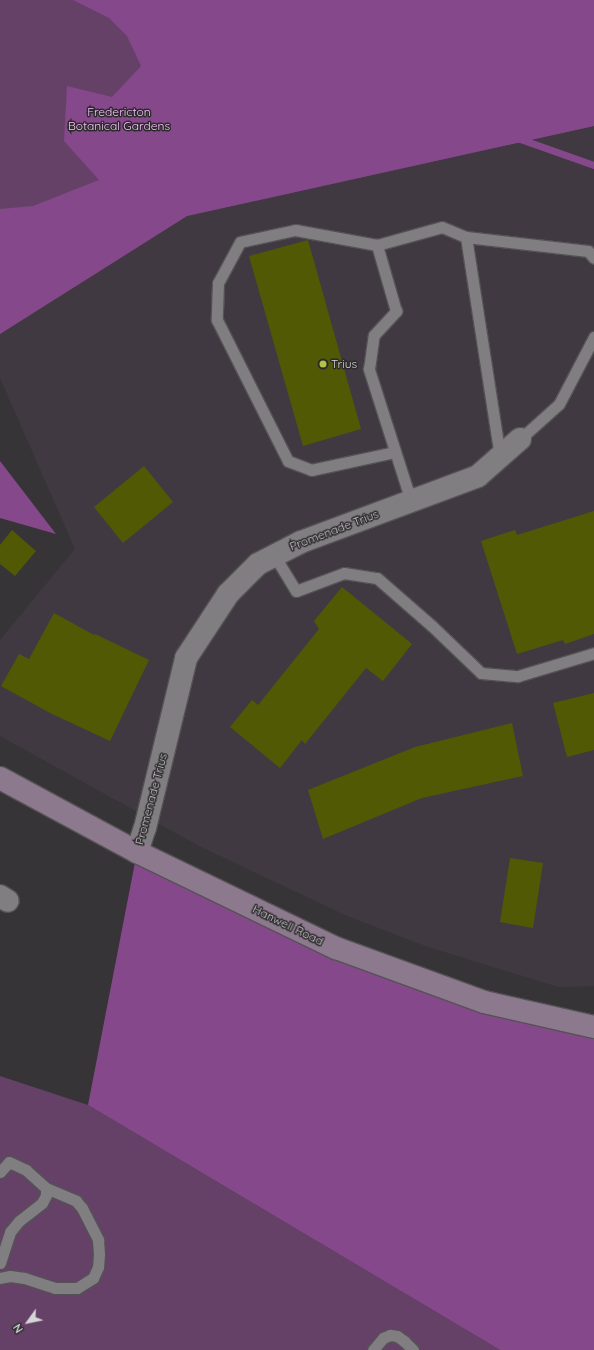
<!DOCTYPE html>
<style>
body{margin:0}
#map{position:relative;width:594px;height:1350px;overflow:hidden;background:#363436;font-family:Quicksand,sans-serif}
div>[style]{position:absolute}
.built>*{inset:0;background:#403941}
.green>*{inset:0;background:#654168}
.forest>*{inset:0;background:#85488a}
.stream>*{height:7px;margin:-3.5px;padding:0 3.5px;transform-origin:3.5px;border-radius:3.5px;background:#85488a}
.building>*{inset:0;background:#525905}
.roads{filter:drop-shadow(1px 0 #555255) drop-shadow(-1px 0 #555255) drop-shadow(0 1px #555255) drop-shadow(0 -1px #555255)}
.service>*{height:11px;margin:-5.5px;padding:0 5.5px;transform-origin:5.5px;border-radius:5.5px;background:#817e81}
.minor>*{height:22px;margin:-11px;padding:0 11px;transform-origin:11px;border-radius:11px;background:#817e81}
.secondary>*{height:22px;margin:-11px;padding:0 11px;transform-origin:11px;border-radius:11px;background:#8c798d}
.dots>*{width:11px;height:11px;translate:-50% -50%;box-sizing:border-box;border:2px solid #2c2a2c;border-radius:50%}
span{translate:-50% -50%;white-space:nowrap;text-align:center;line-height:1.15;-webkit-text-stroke:3px #2c2a2c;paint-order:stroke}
.park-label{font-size:12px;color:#f6c4fa}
.poi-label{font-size:12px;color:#d5d4d6}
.left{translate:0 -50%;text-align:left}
.street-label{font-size:12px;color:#d5d4d6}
.north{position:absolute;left:8px;top:1302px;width:40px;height:40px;-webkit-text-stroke:3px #2c2a2c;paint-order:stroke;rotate:237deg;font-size:11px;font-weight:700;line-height:16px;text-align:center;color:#d5d4d6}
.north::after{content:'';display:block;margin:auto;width:14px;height:18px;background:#d5d4d6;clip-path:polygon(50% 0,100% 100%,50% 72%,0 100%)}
</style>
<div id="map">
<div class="built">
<div style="clip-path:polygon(594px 126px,594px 986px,558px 987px,425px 946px,345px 915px,199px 846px,0 736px,0 640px,75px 549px,0 378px,0 334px,187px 216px)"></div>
</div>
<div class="green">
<div style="clip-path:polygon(0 0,594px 0,594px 126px,187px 216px,0 334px)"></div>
<div style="clip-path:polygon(0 1076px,88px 1105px,500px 1350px,0 1350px)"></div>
</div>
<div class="forest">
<div style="clip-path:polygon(73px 0,594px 0,594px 126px,187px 216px,0 334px,0 209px,33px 206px,99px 180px,64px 141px,67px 86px,112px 97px,141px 66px,127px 36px,109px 18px)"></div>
<div style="clip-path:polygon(0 461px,56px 534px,0 518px)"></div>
<div style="clip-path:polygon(137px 852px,336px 948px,594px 1027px,594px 1350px,500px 1350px,88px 1105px)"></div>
</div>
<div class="stream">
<div style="left:340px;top:0;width:28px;rotate:58deg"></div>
<div style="left:355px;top:24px;width:40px;rotate:8.5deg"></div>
<div style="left:395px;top:30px;width:100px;rotate:83.1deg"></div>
<div style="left:407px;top:129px;width:79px;rotate:-1.5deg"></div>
<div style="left:486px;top:127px;width:114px;rotate:19.4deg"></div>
</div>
<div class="building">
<div style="clip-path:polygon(308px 240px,361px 429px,303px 446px,249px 256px)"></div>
<div style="clip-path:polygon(144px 466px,173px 502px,123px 543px,94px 507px)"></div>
<div style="clip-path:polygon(594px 511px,594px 634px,565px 644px,563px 640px,517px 654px,481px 541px,515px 530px,517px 535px)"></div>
<div style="clip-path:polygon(12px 530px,36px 551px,15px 576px,0 564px,0 545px)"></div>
<div style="clip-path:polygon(342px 587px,412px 644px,383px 681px,366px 668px,305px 744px,302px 740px,280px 768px,230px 727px,252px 700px,258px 705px,319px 629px,314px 621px)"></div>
<div style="clip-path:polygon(54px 613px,94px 635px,95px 634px,149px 660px,110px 741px,50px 713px,1px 686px,19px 654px,29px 659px)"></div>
<div style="clip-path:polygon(594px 693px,594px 750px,567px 757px,553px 703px)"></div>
<div style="clip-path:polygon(512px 723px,523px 776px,422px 798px,323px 839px,308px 790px,415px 747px)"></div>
<div style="clip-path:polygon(510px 858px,543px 863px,533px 928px,500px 922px)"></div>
</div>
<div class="roads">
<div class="service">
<div style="left:466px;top:237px;width:222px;rotate:81.2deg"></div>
<div style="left:377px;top:245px;width:83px;rotate:-169.6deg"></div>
<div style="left:295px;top:230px;width:56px;rotate:167.7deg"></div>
<div style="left:240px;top:242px;width:47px;rotate:118.2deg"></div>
<div style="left:218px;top:283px;width:37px;rotate:92deg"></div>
<div style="left:217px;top:320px;width:158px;rotate:63.3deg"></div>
<div style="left:288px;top:461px;width:25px;rotate:21deg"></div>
<div style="left:311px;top:470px;width:86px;rotate:-12.1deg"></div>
<div style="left:520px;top:439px;width:52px;rotate:-41.9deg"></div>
<div style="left:559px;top:404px;width:76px;rotate:-62.4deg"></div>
<div style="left:411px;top:501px;width:139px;rotate:-107.7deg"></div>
<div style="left:369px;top:369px;width:34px;rotate:-82deg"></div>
<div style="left:374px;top:335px;width:33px;rotate:-47deg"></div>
<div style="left:396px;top:311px;width:69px;rotate:-106.1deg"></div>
<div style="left:377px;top:245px;width:67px;rotate:-15.5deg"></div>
<div style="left:442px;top:227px;width:26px;rotate:23deg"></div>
<div style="left:466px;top:237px;width:123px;rotate:6.5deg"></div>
<div style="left:588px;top:251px;width:9px;rotate:49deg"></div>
<div style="left:274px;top:555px;width:42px;rotate:58.6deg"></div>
<div style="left:296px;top:591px;width:51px;rotate:-20.6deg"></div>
<div style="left:344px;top:573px;width:33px;rotate:9deg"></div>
<div style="left:377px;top:578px;width:73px;rotate:41.1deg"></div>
<div style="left:432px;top:626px;width:68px;rotate:43.8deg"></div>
<div style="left:481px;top:673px;width:37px;rotate:5deg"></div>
<div style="left:518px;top:676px;width:79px;rotate:-16.8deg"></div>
<div style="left:0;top:1172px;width:13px;rotate:-48deg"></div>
<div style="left:9px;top:1162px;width:19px;rotate:25deg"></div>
<div style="left:26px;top:1170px;width:27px;rotate:42deg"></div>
<div style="left:46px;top:1188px;width:33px;rotate:23deg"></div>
<div style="left:76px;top:1201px;width:9px;rotate:49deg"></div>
<div style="left:82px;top:1208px;width:36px;rotate:63deg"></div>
<div style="left:98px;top:1240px;width:14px;rotate:86deg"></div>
<div style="left:99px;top:1254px;width:13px;rotate:94deg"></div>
<div style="left:98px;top:1267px;width:12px;rotate:114deg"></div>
<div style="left:93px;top:1278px;width:19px;rotate:148deg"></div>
<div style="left:77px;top:1288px;width:22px;rotate:180deg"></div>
<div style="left:55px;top:1288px;width:33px;rotate:-162deg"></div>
<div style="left:24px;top:1278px;width:14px;rotate:-172deg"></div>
<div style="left:10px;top:1276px;width:10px;rotate:169deg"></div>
<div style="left:0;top:1263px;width:33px;rotate:-72deg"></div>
<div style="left:10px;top:1232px;width:14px;rotate:-51deg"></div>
<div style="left:19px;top:1221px;width:29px;rotate:-38deg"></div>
<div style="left:42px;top:1203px;width:9px;rotate:-63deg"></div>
<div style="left:46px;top:1195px;width:7px;rotate:-90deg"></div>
<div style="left:373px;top:1350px;width:16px;rotate:-50deg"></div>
<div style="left:383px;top:1338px;width:8px;rotate:-23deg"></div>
<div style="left:390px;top:1335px;width:7px;rotate:8deg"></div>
<div style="left:397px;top:1336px;width:9px;rotate:36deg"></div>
<div style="left:404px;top:1341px;width:13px;rotate:45deg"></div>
</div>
<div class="minor">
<div style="left:137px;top:852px;width:25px;rotate:-72deg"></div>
<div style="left:145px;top:828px;width:175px;rotate:-76.4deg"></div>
<div style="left:186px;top:658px;width:77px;rotate:-56.7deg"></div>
<div style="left:228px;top:594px;width:42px;rotate:-45deg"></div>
<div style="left:258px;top:564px;width:48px;rotate:-27.1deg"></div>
<div style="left:301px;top:542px;width:189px;rotate:-20.4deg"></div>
<div style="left:478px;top:476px;width:56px;rotate:-41.4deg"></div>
<div style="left:0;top:896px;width:9px;rotate:32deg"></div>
</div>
<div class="secondary">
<div style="left:0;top:778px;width:156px;rotate:28.4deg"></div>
<div style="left:137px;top:852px;width:221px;rotate:25.8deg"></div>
<div style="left:336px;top:948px;width:158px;rotate:20deg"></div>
<div style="left:484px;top:1002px;width:113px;rotate:12.8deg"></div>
</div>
</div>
<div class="dots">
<div style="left:323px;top:364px;background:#b5c249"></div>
</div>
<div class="park-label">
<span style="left:119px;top:119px">Fredericton<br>Botanical Gardens</span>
</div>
<div class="poi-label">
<span class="left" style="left:331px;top:364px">Trius</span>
</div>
<div class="street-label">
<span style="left:334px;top:530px;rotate:-21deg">Promenade Trius</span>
<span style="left:151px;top:799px;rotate:-75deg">Promenade Trius</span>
<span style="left:288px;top:925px;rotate:26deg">Hanwell Road</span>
</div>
<div class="north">N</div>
</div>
